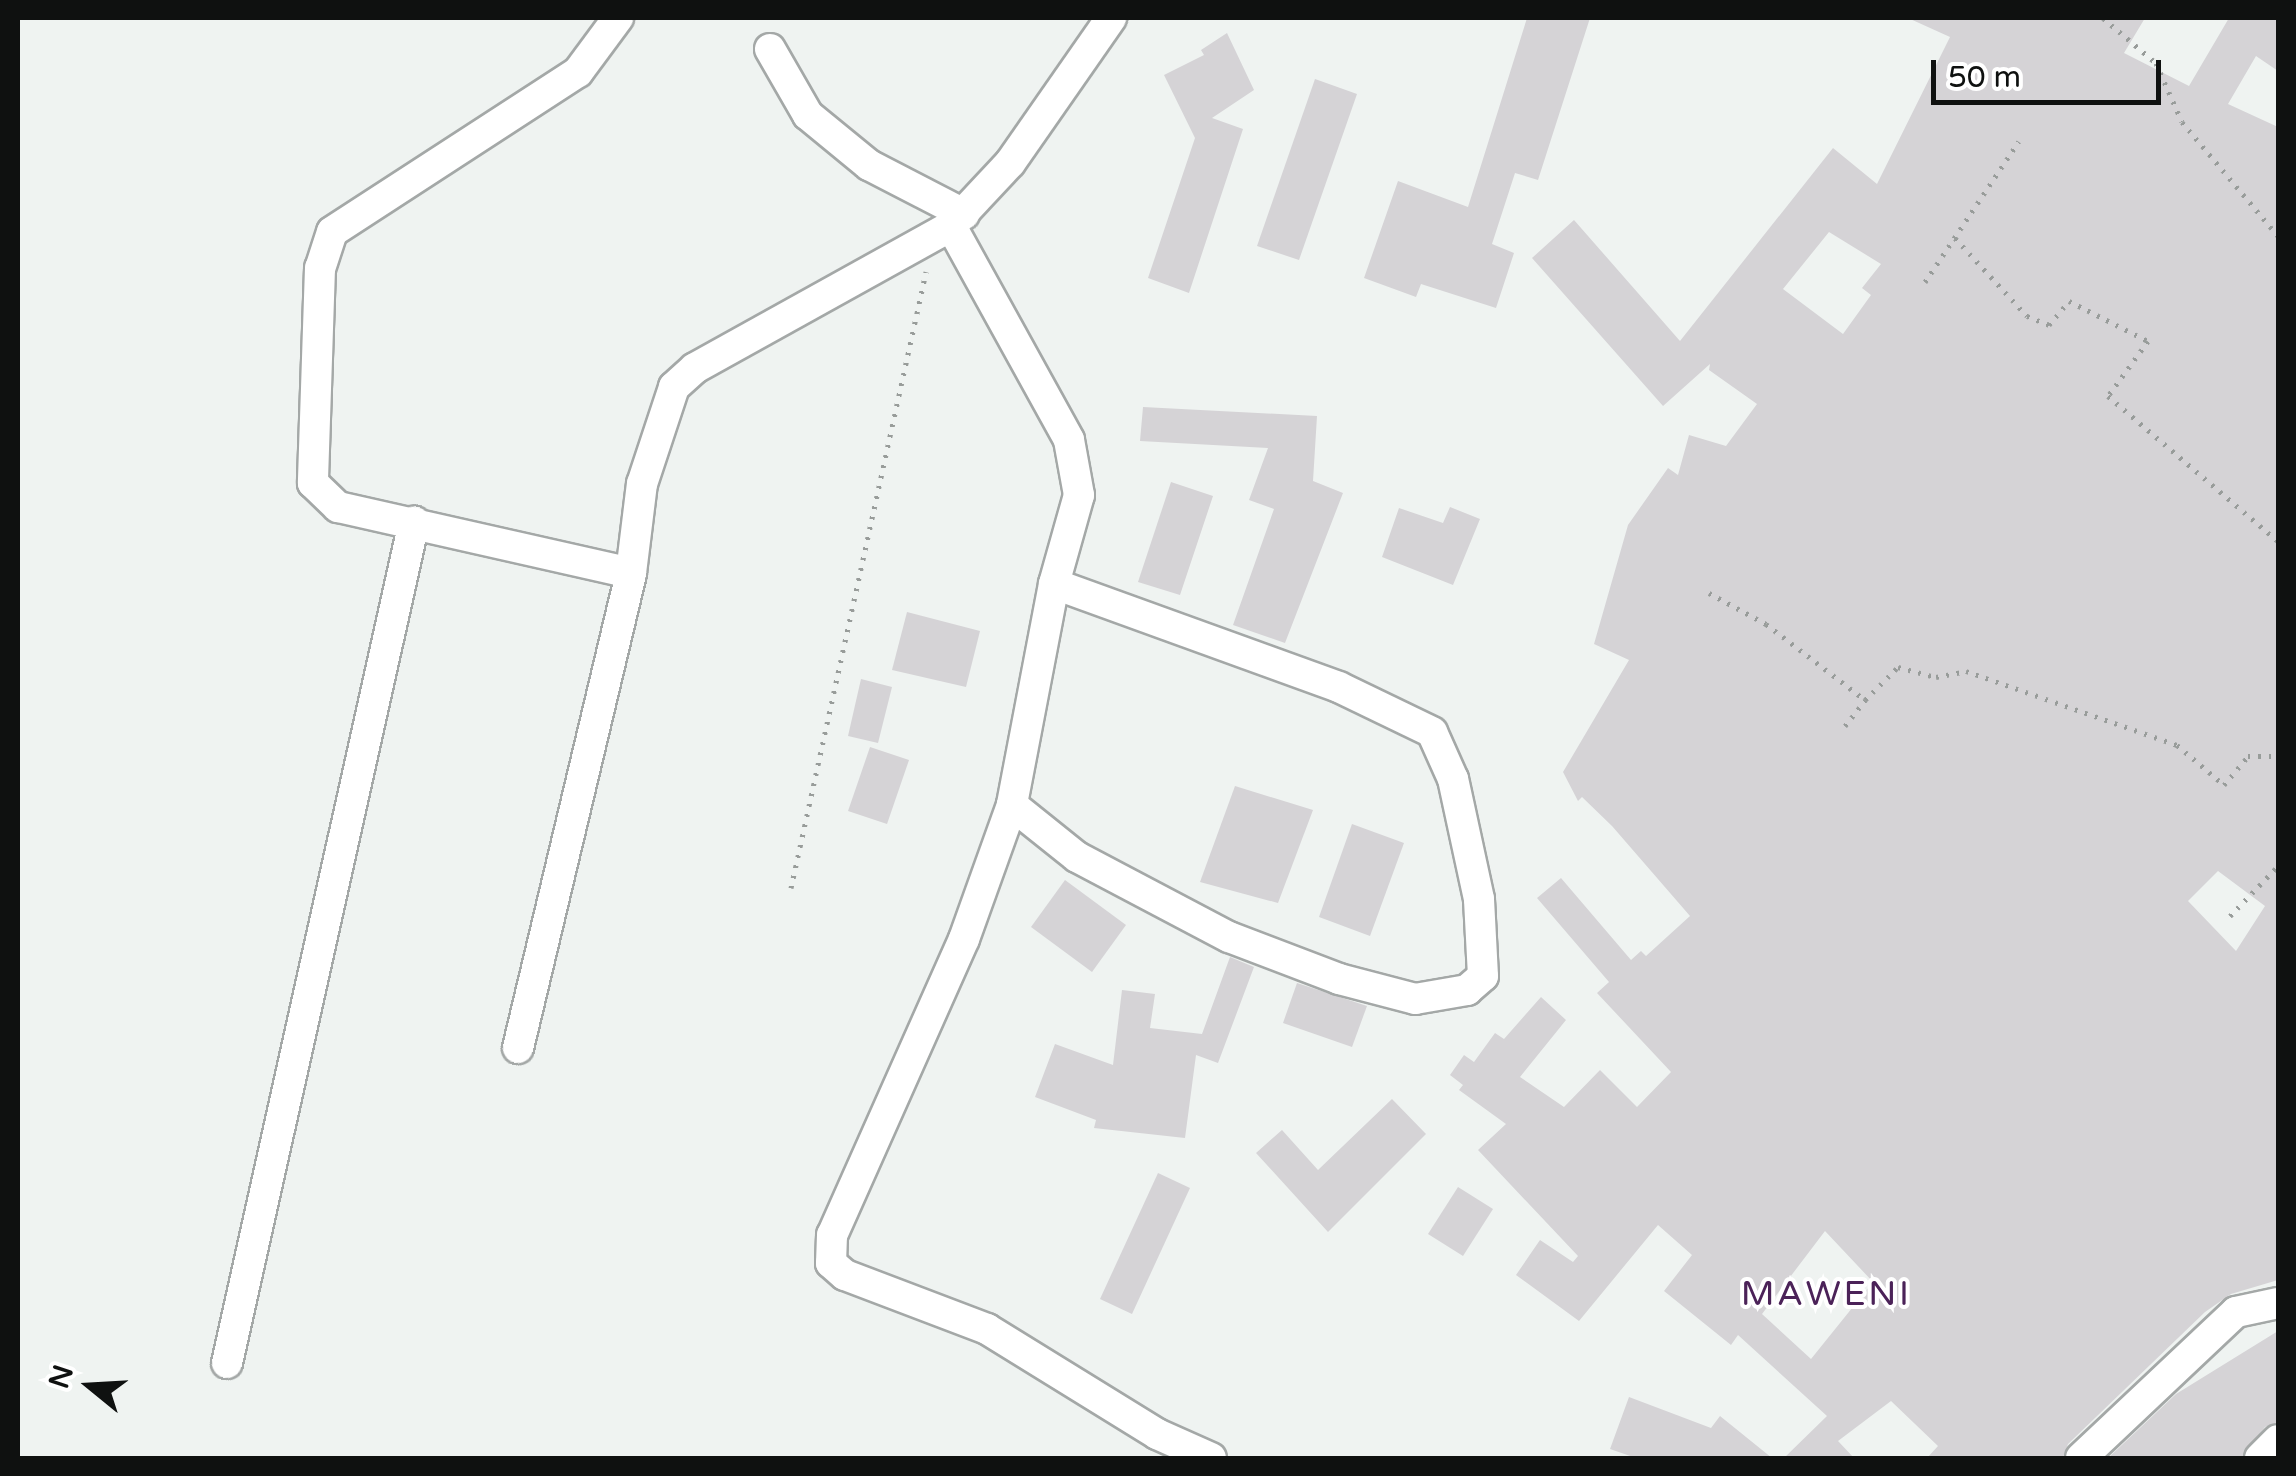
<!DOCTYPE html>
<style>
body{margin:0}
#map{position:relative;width:2296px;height:1476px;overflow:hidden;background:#eff3f1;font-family:"Varela Round",sans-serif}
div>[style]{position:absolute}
.building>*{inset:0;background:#d5d3d6}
.path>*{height:5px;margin-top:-2.5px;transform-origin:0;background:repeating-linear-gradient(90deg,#989c9a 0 2.5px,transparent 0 10.5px)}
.roads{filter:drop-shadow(2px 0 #a4a8a7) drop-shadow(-2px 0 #a4a8a7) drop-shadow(0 2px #a4a8a7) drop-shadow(0 -2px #a4a8a7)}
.minor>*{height:30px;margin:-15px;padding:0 15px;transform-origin:15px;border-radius:15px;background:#fff}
span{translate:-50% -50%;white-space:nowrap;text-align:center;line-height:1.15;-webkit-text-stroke:8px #fff;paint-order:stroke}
.quarter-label{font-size:35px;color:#4b2258;letter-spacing:2.5px}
.frame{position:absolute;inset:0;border:20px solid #0f1110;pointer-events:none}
.north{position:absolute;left:40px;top:1336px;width:100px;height:100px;-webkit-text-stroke:8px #fff;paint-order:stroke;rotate:288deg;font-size:28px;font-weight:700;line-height:40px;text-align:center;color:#0f1110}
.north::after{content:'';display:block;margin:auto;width:35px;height:45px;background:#0f1110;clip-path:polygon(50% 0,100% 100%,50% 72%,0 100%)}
.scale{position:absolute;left:1931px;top:60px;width:230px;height:45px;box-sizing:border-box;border:5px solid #0f1110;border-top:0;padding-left:12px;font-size:30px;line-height:35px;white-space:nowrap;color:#0f1110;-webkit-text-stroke:8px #fff;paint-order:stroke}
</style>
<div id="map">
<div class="building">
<div style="clip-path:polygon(1527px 18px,1590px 18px,1538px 180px,1515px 173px,1492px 244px,1514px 253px,1496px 308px,1421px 284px,1416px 297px,1364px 278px,1398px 181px,1468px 207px)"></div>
<div style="clip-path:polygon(evenodd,1908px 18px,2145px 18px,2124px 53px,2189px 86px,2229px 18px,2278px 18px,2278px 71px,2256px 56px,2228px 104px,2278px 127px,2278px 1280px,2231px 1294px,2205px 1312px,2068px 1444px,2063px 1458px,1927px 1458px,1938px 1446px,1891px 1401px,1838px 1441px,1854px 1458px,1784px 1458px,1827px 1416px,1738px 1335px,1731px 1345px,1664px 1291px,1692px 1255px,1658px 1225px,1579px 1321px,1516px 1275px,1540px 1240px,1573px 1262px,1578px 1256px,1478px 1150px,1506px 1124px,1459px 1090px,1463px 1085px,1450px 1075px,1464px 1055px,1474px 1062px,1495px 1033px,1504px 1039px,1541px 997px,1566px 1020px,1520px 1077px,1564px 1107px,1600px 1070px,1637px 1107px,1671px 1072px,1597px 993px,1609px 982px,1537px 898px,1561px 878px,1631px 960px,1641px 951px,1646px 956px,1690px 916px,1612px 826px,1582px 797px,1578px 801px,1563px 772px,1629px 660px,1594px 644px,1628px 525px,1668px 468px,1678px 475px,1689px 435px,1726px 446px,1757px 404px,1709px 370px,1710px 364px,1663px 406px,1532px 258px,1574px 220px,1680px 341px,1833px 148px,1877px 184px,1950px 37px,1908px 18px,1829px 232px,1881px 264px,1862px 288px,1871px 295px,1843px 334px,1783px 289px,1829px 232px,1908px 18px,2218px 871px,2265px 906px,2236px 951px,2188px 901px,2218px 871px,1908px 18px,1825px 1231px,1873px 1282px,1811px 1359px,1762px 1314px,1825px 1231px)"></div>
<div style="clip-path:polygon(1227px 33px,1254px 90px,1212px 118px,1243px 129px,1189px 293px,1148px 278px,1195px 138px,1164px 75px,1204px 55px,1201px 50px)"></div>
<div style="clip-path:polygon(1315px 79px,1357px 94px,1299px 260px,1257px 246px)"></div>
<div style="clip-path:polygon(1143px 407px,1317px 416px,1313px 481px,1343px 493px,1285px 643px,1233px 625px,1274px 509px,1249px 500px,1268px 448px,1140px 441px)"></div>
<div style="clip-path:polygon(1171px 482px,1213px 496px,1180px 595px,1138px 582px)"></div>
<div style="clip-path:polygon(1450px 507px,1480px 519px,1453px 585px,1382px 557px,1399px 508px,1443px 523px)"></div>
<div style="clip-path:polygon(907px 612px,980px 631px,966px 687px,892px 670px)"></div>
<div style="clip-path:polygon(861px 679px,892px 687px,878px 743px,848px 736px)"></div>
<div style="clip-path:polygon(870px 747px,909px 760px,887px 824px,848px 811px)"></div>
<div style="clip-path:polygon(1235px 786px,1313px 810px,1278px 903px,1200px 882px)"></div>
<div style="clip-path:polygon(1352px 824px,1404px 843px,1370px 936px,1319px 917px)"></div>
<div style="clip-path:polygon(1065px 880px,1126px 925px,1092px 972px,1031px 927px)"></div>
<div style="clip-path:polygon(1230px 957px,1254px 967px,1218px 1063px,1196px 1055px,1185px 1138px,1094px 1128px,1096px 1120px,1035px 1097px,1055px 1044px,1113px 1065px,1122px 990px,1155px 994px,1150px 1028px,1202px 1034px)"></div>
<div style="clip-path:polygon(1297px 983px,1367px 1006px,1352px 1047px,1283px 1023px)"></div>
<div style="clip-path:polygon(1392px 1099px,1426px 1134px,1328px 1232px,1256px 1153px,1282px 1130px,1318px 1170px)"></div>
<div style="clip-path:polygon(1158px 1173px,1190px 1188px,1132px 1314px,1100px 1299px)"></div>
<div style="clip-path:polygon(1458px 1187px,1493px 1209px,1463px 1256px,1428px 1234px)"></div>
<div style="clip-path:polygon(2278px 1331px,2278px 1422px,2265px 1427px,2242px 1458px,2108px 1458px,2176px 1394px)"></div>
<div style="clip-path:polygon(1629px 1397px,1711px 1428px,1720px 1416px,1772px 1458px,1636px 1458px,1610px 1449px)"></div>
</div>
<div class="path">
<div style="left:2103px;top:18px;width:70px;rotate:40.3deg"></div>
<div style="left:2156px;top:63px;width:64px;rotate:66.2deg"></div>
<div style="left:2182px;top:122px;width:149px;rotate:49.9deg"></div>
<div style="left:1955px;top:238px;width:106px;rotate:47.3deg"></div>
<div style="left:2027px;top:316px;width:24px;rotate:22deg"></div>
<div style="left:2049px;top:325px;width:31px;rotate:-50deg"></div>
<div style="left:2069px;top:301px;width:89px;rotate:26.9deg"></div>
<div style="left:2148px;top:341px;width:68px;rotate:126deg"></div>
<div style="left:2108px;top:396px;width:223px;rotate:40.5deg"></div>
<div style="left:1925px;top:282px;width:169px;rotate:-56.3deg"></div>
<div style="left:1709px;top:593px;width:65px;rotate:28.5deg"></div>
<div style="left:1766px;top:624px;width:125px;rotate:37.5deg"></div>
<div style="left:1865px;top:700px;width:47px;rotate:-45deg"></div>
<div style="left:1898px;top:667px;width:39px;rotate:15deg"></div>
<div style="left:1936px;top:677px;width:31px;rotate:-11deg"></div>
<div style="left:1966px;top:671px;width:224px;rotate:19.3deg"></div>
<div style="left:2177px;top:745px;width:62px;rotate:40.4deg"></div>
<div style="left:2224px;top:785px;width:38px;rotate:-50deg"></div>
<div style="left:2248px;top:756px;width:30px"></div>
<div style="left:1845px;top:726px;width:33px;rotate:-52deg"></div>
<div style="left:791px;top:888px;width:631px;rotate:-77.64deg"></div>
<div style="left:2230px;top:916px;width:69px;rotate:-46.2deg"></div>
</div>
<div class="roads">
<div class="minor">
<div style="left:618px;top:18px;width:67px;rotate:126.5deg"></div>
<div style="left:578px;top:72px;width:293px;rotate:147deg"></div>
<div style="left:332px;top:232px;width:38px;rotate:108deg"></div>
<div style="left:320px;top:268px;width:215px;rotate:91.9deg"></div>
<div style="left:313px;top:483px;width:35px;rotate:44deg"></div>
<div style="left:338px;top:507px;width:300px;rotate:12.7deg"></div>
<div style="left:770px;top:49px;width:76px;rotate:60.1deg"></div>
<div style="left:808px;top:115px;width:79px;rotate:39.3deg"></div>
<div style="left:869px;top:165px;width:107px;rotate:27.3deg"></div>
<div style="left:951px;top:226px;width:244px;rotate:61.1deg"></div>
<div style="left:1069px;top:440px;width:56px;rotate:79.7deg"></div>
<div style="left:1079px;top:495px;width:92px;rotate:105.7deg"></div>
<div style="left:1054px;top:584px;width:225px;rotate:100.8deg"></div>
<div style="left:1012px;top:805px;width:83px;rotate:38.7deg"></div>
<div style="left:1077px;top:857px;width:172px;rotate:27.8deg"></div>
<div style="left:1229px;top:937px;width:118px;rotate:20.9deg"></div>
<div style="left:1339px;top:979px;width:79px;rotate:14.7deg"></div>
<div style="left:1415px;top:999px;width:53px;rotate:-9.8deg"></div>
<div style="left:1467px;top:990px;width:21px;rotate:-41deg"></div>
<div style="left:1483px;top:976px;width:77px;rotate:-93deg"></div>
<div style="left:1479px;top:899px;width:123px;rotate:-102.2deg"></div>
<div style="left:1453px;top:779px;width:51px;rotate:-114.1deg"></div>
<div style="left:1432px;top:732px;width:103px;rotate:-154.2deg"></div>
<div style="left:1339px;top:687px;width:303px;rotate:-160.1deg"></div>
<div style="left:1012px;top:805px;width:142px;rotate:109.7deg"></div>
<div style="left:964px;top:939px;width:324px;rotate:114deg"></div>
<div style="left:832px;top:1235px;width:28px;rotate:92deg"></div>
<div style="left:831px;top:1263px;width:18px;rotate:41deg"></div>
<div style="left:845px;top:1275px;width:152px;rotate:20.8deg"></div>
<div style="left:987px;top:1329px;width:200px;rotate:31.7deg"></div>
<div style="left:1157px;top:1434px;width:59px;rotate:24deg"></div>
<div style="left:518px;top:1048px;width:488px;rotate:-76.6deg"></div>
<div style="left:631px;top:573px;width:90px;rotate:-83deg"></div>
<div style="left:642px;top:484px;width:102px;rotate:-71.7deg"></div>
<div style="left:674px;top:387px;width:28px;rotate:-42deg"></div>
<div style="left:695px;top:368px;width:293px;rotate:-29deg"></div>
<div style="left:951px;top:226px;width:86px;rotate:-46.9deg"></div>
<div style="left:1010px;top:163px;width:177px;rotate:-55.1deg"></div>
<div style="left:227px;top:1363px;width:862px;rotate:-77.46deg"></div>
<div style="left:2081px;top:1458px;width:213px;rotate:-43.3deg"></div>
<div style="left:2236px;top:1312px;width:43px;rotate:-12.1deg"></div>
<div style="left:2260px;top:1458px;width:25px;rotate:-45deg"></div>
</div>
</div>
<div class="quarter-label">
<span style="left:1826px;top:1294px">MAWENI</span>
</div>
<div class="frame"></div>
<div class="north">N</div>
<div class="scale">50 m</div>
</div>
